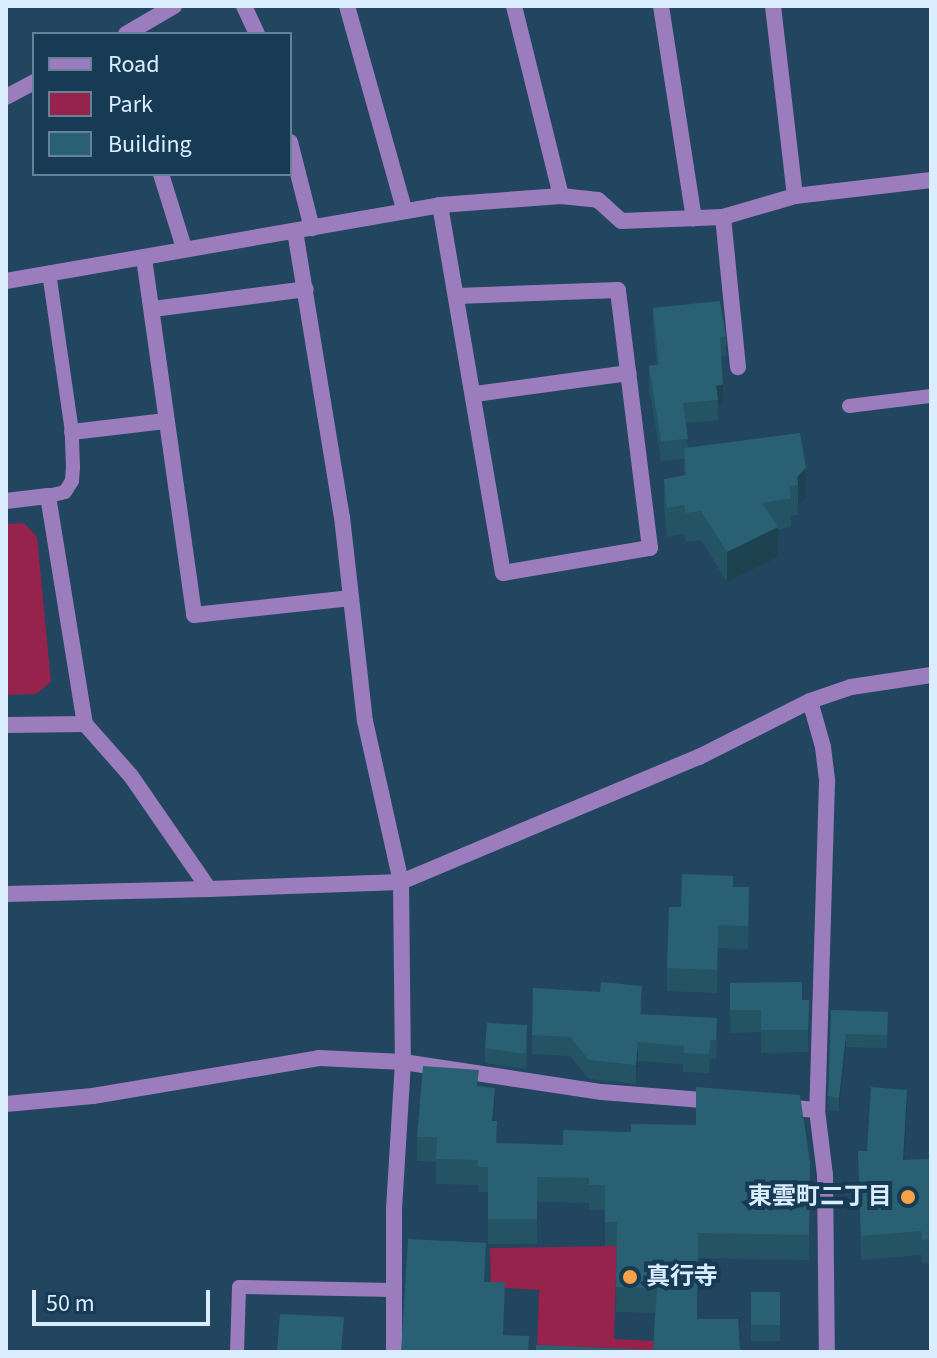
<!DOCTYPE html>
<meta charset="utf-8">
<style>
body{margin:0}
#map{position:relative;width:937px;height:1358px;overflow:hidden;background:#224560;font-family:"Source Sans 3","Noto Sans JP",sans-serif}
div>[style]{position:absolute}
.green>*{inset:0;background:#95234b}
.service>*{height:14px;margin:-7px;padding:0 7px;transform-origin:7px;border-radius:7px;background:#9b7dbe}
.minor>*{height:16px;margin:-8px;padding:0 8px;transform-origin:8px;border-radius:8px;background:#9b7dbe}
.tertiary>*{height:16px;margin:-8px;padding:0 8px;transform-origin:8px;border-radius:8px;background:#9b7dbe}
.wall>*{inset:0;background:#245363}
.shaded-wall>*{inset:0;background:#1d4350}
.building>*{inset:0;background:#2a6073}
.dots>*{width:22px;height:22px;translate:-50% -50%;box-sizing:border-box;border:4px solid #173a55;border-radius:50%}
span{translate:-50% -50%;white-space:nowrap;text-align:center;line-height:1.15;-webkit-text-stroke:8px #173a55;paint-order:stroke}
.poi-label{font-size:24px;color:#d9edfe;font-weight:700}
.right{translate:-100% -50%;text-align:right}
.left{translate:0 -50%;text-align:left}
.frame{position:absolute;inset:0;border:8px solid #d9edfe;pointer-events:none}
.legend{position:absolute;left:32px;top:32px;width:260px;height:144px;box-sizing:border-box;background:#173a55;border:2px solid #658299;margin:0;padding:10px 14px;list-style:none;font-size:24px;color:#d9edfe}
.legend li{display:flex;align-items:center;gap:16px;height:40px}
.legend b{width:40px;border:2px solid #658299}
.scale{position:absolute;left:32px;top:1290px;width:178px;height:36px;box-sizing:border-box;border:4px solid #d9edfe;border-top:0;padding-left:10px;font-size:24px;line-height:28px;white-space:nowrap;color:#d9edfe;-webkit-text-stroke:6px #173a55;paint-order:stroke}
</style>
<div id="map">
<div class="green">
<div style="clip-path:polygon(24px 523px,37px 537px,51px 682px,36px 694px,6px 695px,6px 524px)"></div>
<div style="clip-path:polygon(617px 1246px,614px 1339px,655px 1341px,710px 1352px,537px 1352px,539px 1290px,491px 1287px,490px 1248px)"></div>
</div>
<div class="service">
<div style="left:849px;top:406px;width:83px;rotate:-7deg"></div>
<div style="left:48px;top:496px;width:17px;rotate:-13deg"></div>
<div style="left:65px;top:492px;width:13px;rotate:-58deg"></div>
<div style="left:72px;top:481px;width:13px;rotate:-86deg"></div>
<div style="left:73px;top:468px;width:36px;rotate:-92deg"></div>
<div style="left:72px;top:432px;width:161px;rotate:-98.2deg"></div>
<div style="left:237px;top:1352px;width:65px;rotate:-88.2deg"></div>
<div style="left:239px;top:1287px;width:153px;rotate:1.1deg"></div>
</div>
<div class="minor">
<div style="left:244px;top:6px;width:31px;rotate:65deg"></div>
<div style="left:347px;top:6px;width:211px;rotate:74.3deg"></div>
<div style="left:514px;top:6px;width:196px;rotate:76.1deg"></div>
<div style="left:661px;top:6px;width:215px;rotate:81.2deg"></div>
<div style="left:773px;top:6px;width:191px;rotate:83.4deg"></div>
<div style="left:126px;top:34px;width:56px;rotate:-30.3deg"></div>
<div style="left:6px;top:97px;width:32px;rotate:-28deg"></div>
<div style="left:290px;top:142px;width:89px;rotate:75.7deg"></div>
<div style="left:161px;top:174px;width:77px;rotate:72.7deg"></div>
<div style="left:440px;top:205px;width:373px;rotate:80.3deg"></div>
<div style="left:503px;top:573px;width:149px;rotate:-9.7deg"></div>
<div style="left:650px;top:548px;width:260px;rotate:-97.1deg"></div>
<div style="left:618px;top:290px;width:161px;rotate:177.9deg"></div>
<div style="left:723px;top:217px;width:151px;rotate:84.3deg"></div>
<div style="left:295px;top:231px;width:290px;rotate:80.7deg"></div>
<div style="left:342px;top:517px;width:205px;rotate:83.6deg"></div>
<div style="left:365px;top:721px;width:165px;rotate:77.4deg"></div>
<div style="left:401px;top:882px;width:180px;rotate:89.4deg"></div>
<div style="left:403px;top:1062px;width:148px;rotate:93.5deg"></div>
<div style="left:394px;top:1210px;width:142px;rotate:90deg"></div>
<div style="left:144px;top:258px;width:360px;rotate:82deg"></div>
<div style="left:194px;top:615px;width:158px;rotate:-6.2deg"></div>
<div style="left:6px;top:281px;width:441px;rotate:-9.9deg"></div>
<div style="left:440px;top:205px;width:121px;rotate:-4.3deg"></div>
<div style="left:561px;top:196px;width:37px;rotate:6deg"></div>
<div style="left:598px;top:200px;width:31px;rotate:42deg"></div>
<div style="left:621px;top:221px;width:102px;rotate:-2.2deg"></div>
<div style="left:723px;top:217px;width:75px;rotate:-16.3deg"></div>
<div style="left:795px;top:196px;width:137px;rotate:-6.7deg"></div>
<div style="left:153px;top:309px;width:154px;rotate:-7.4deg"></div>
<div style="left:475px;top:394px;width:155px;rotate:-7.8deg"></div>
<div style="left:72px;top:432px;width:94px;rotate:-6.7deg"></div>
<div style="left:6px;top:501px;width:42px;rotate:-6.8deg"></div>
<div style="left:48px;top:496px;width:231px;rotate:80.8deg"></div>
<div style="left:85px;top:724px;width:69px;rotate:48.5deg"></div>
<div style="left:131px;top:776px;width:137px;rotate:55.4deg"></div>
<div style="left:209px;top:889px;width:192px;rotate:-2.1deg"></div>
<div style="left:401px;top:882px;width:323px;rotate:-22.8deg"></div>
<div style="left:699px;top:757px;width:124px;rotate:-26.8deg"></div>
<div style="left:810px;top:701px;width:43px;rotate:-18.9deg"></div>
<div style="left:851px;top:687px;width:81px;rotate:-8.5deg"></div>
<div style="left:810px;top:701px;width:48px;rotate:74.2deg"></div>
<div style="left:823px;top:747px;width:35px;rotate:83deg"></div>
<div style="left:827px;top:782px;width:328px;rotate:91.7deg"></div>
<div style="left:817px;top:1110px;width:65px;rotate:83deg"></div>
<div style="left:825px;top:1175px;width:177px;rotate:89.4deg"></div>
<div style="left:6px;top:725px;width:79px;rotate:-0.7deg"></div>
<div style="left:6px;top:1104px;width:87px;rotate:-5.3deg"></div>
<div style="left:93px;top:1096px;width:229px;rotate:-9.5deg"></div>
<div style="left:319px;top:1058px;width:84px;rotate:2.7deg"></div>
<div style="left:403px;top:1062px;width:201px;rotate:8.6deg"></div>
<div style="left:602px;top:1092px;width:113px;rotate:4.6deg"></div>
<div style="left:782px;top:1107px;width:35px;rotate:5deg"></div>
</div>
<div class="tertiary">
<div style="left:6px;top:894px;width:203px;rotate:-1.4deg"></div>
</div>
<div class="wall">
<div style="clip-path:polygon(653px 308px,726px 336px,726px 356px,721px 357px,723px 404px,718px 405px,718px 420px,686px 423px,688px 448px,800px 433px,806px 497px,798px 505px,798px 515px,791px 516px,791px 527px,778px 530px,778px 557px,727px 582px,701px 540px,686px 542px,684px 534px,667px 537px,664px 508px,664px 479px,684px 476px,684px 459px,661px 461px,649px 386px,649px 366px,657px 364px,653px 328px)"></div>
<div style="clip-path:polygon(733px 887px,749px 910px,748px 949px,718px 948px,717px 993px,667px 991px,667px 968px,681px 907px)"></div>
<div style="clip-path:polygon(730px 983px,802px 1000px,809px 1000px,808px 1052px,761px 1053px,761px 1032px,730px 1033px)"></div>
<div style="clip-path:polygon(642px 1004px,641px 1014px,717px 1037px,716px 1059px,710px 1059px,709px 1073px,683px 1072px,683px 1064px,638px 1061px,636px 1084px,589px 1079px,570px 1056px,532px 1054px,532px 1035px)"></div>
<div style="clip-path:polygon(831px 1010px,888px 1012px,887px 1048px,846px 1047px,839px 1111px,828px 1110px)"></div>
<div style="clip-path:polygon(527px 1040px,526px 1069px,485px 1063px,485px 1048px)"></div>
<div style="clip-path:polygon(479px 1087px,495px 1113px,494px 1121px,497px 1143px,810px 1162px,809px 1260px,698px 1258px,653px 1350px,655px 1313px,616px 1312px,617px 1246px,605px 1246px,605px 1210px,589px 1210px,589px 1203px,537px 1202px,537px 1244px,488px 1244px,488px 1192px,478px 1192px,478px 1185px,436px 1184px,436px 1162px,417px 1161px,417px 1137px)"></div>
<div style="clip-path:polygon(907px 1113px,904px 1160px,931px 1159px,931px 1263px,922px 1264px,921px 1255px,861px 1260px,858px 1151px,867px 1151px)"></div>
<div style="clip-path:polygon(751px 1292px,780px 1292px,780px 1341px,751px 1341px)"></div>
</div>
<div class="shaded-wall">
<div style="clip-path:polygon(723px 384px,723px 404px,718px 405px,716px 386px)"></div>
<div style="clip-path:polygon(806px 468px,806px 497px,798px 505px,798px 485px,797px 477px)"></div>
<div style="clip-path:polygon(778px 527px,778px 557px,727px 582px,727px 552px)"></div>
<div style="clip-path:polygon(846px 1034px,846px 1047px,839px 1111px,839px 1098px)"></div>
<div style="clip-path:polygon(638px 1042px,638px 1061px,636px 1084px,636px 1065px)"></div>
<div style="clip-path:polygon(495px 1088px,495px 1113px,492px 1146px,492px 1121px)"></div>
<div style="clip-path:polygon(907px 1090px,907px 1113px,903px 1184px,903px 1160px)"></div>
</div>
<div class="building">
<div style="clip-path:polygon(720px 301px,726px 336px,720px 337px,723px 384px,716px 386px,718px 400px,683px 403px,688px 439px,661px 441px,649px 366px,659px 364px,653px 308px)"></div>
<div style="clip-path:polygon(800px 433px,806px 468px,797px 477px,798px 485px,790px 486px,791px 498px,762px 503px,778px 527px,727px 552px,701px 511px,686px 513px,684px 505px,667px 508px,664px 479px,686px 475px,684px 448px)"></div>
<div style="clip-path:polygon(682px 874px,733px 876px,733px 887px,749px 887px,748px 926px,718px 925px,717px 970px,667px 968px,669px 907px,681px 907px)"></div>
<div style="clip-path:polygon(601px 982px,642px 986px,640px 1014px,717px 1018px,716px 1040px,710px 1040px,709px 1054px,683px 1053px,684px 1046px,638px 1042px,636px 1065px,589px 1060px,570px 1037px,532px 1035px,533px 988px,600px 992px)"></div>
<div style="clip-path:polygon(802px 982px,802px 1000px,809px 1000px,808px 1030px,761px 1030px,761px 1010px,730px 1010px,730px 983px)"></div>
<div style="clip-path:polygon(831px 1010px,888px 1012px,887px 1035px,846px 1034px,839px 1098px,828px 1096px)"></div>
<div style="clip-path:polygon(487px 1023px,527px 1025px,526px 1054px,485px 1048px)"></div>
<div style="clip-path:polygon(423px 1066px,479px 1070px,477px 1086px,495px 1088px,492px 1121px,497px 1121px,496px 1143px,563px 1145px,563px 1130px,631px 1132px,631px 1124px,696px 1125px,696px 1087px,800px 1095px,810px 1162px,809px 1235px,698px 1233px,697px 1319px,738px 1319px,740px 1351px,759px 1352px,536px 1352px,536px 1345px,653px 1350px,657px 1288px,616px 1287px,617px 1222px,605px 1222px,605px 1185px,589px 1185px,589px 1178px,537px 1177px,537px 1219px,488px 1219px,488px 1167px,478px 1167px,478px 1160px,436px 1159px,437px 1137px,417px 1137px)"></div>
<div style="clip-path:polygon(871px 1087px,907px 1090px,903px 1160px,931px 1159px,931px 1239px,922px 1240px,921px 1231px,861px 1236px,858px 1151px,867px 1151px)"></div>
<div style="clip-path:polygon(408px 1239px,486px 1243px,484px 1282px,505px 1282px,503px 1335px,529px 1336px,528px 1352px,401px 1352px)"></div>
<div style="clip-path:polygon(751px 1292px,780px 1292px,780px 1325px,751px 1325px)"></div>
<div style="clip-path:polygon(280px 1314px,344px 1317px,341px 1352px,277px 1352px)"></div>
</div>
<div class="dots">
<div style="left:908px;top:1197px;background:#f6a247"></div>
<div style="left:630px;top:1277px;background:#f6a247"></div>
</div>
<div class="poi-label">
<span class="right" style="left:892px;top:1197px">東雲町二丁目</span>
<span class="left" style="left:646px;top:1277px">真行寺</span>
</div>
<div class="frame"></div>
<ul class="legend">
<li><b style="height:10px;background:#9b7dbe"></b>Road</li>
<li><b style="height:22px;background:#95234b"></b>Park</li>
<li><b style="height:22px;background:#2a6073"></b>Building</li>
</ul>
<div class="scale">50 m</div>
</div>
